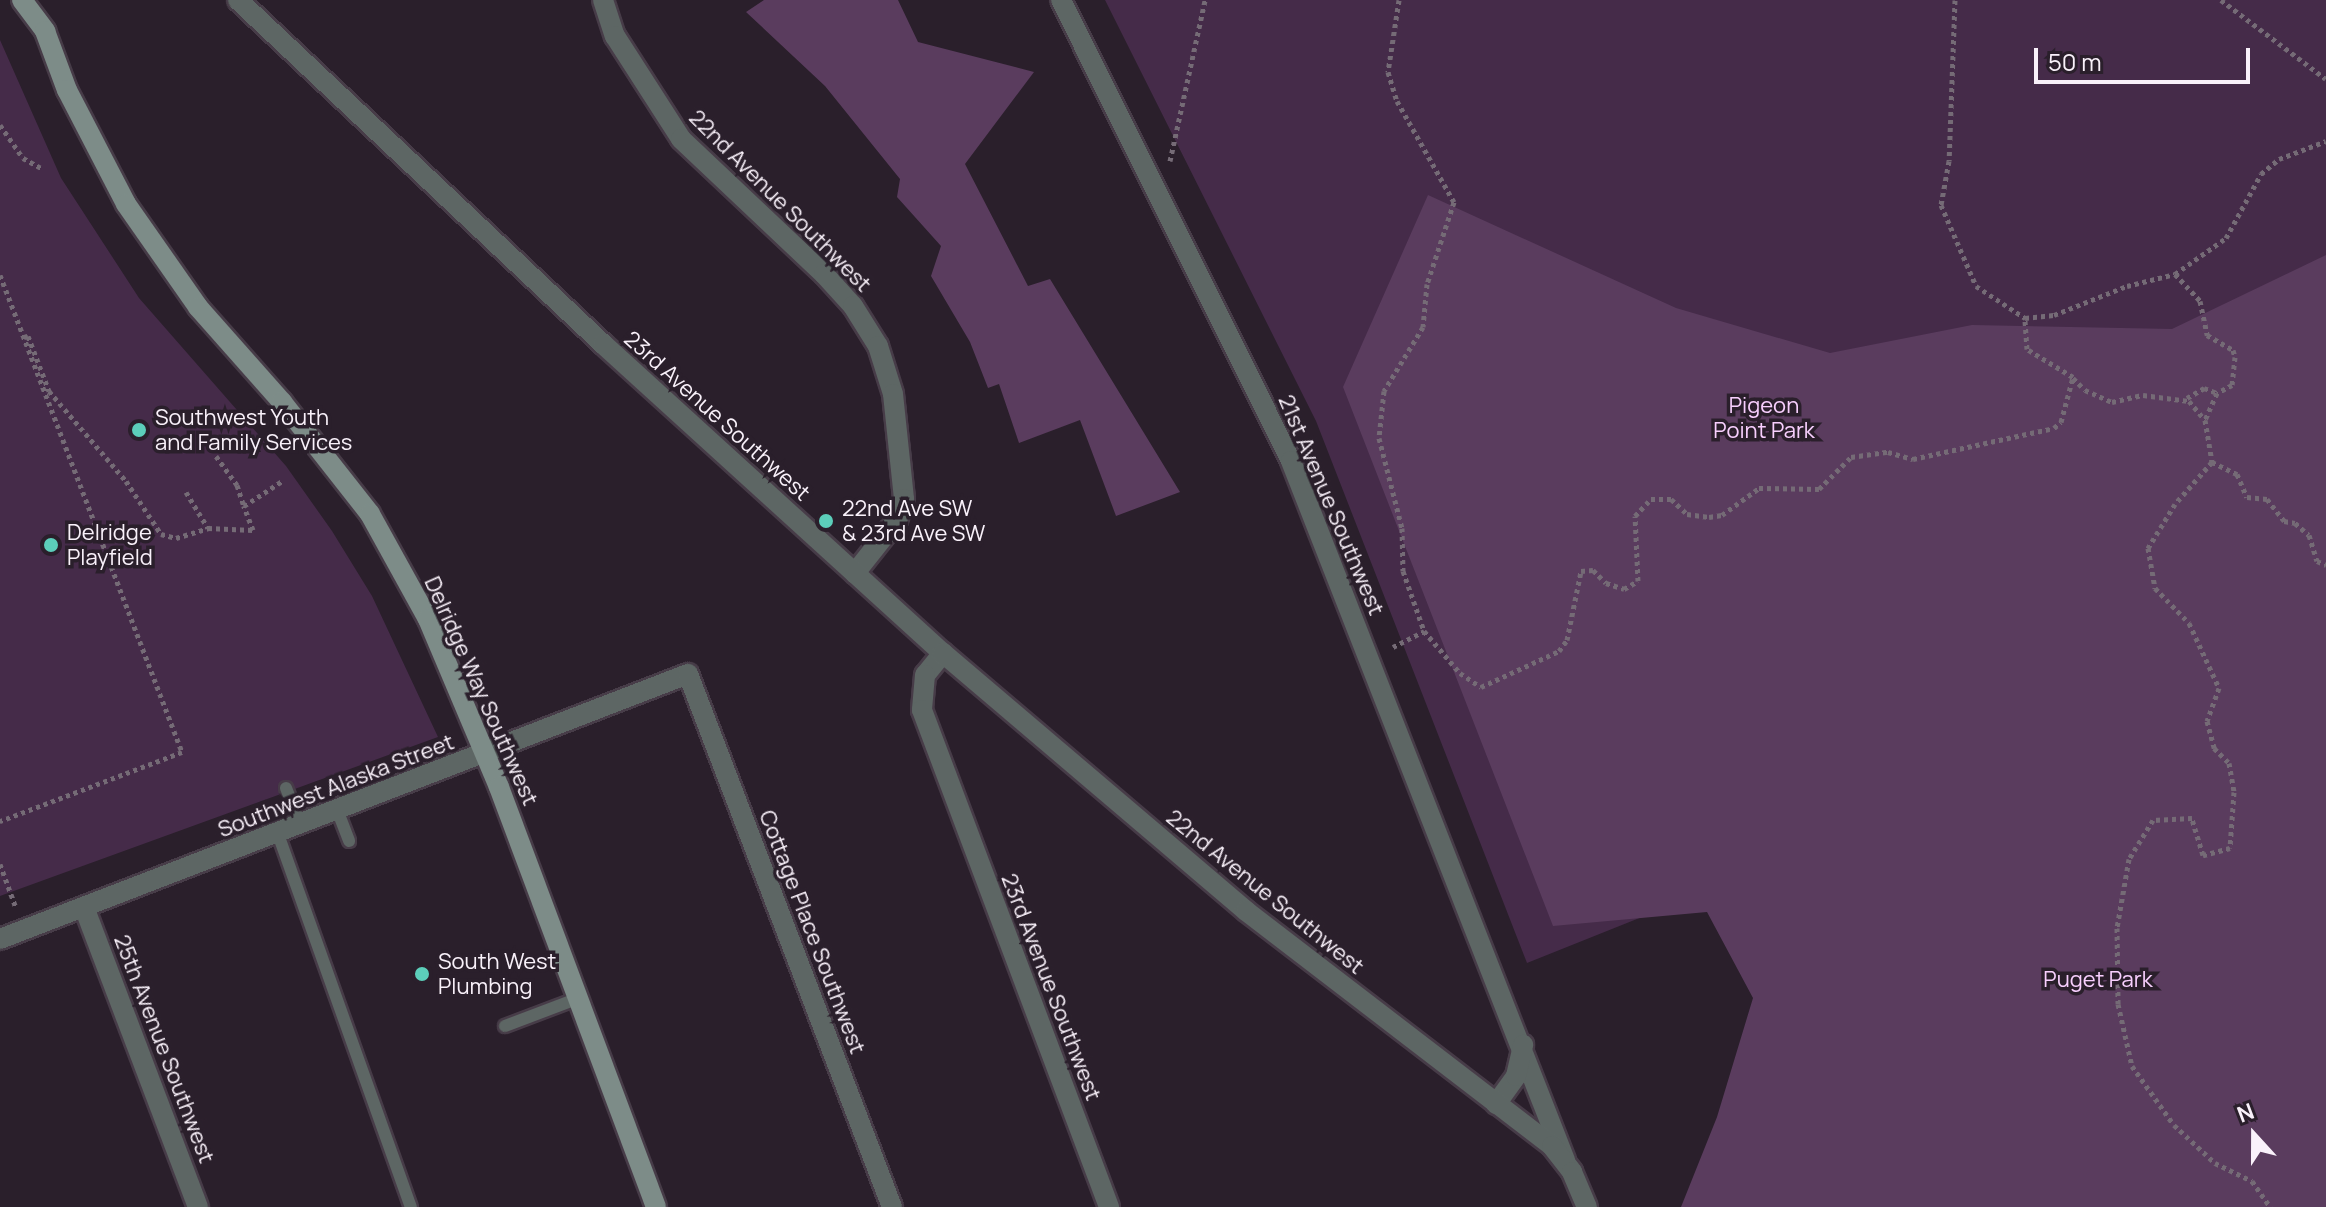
<!DOCTYPE html>
<style>
body{margin:0}
#map{position:relative;width:2326px;height:1207px;overflow:hidden;background:#2a1f2b;font-family:Manrope,sans-serif}
div>[style]{position:absolute}
.green>*{inset:0;background:#452b49}
.forest>*{inset:0;background:#5a3c5e}
.path>*{height:5px;margin-top:-2.5px;transform-origin:0;background:repeating-linear-gradient(90deg,#756b76 0 4px,transparent 0 8px)}
.roads{filter:drop-shadow(2px 0 #473c48) drop-shadow(-2px 0 #473c48) drop-shadow(0 2px #473c48) drop-shadow(0 -2px #473c48)}
.service>*{height:12px;margin:-6px;padding:0 6px;transform-origin:6px;border-radius:6px;background:#5d6664}
.minor>*{height:20px;margin:-10px;padding:0 10px;transform-origin:10px;border-radius:10px;background:#5d6664}
.tertiary>*{height:20px;margin:-10px;padding:0 10px;transform-origin:10px;border-radius:10px;background:#5d6664}
.secondary>*{height:20px;margin:-10px;padding:0 10px;transform-origin:10px;border-radius:10px;background:#7d8c88}
.dots>*{width:22px;height:22px;translate:-50% -50%;box-sizing:border-box;border:4px solid #2a1f2b;border-radius:50%}
span{translate:-50% -50%;white-space:nowrap;text-align:center;line-height:1.15;-webkit-text-stroke:7px #2a1f2b;paint-order:stroke}
.street-label{font-size:22px;color:#f9f1fa}
.park-label{font-size:22px;color:#f8cffe}
.poi-label{font-size:22px;color:#f9f1fa}
.left{translate:0 -50%;text-align:left}
.north{position:absolute;left:2214px;top:1095px;width:80px;height:80px;-webkit-text-stroke:6px #2a1f2b;paint-order:stroke;rotate:339deg;font-size:22px;font-weight:700;line-height:32px;text-align:center;color:#f9f1fa}
.north::after{content:'';display:block;margin:auto;width:28px;height:36px;background:#f9f1fa;clip-path:polygon(50% 0,100% 100%,50% 72%,0 100%)}
.scale{position:absolute;left:2034px;top:48px;width:216px;height:36px;box-sizing:border-box;border:4px solid #f9f1fa;border-top:0;padding-left:10px;font-size:24px;line-height:28px;white-space:nowrap;color:#f9f1fa;-webkit-text-stroke:6px #2a1f2b;paint-order:stroke}
</style>
<div id="map">
<div class="green">
<div style="clip-path:polygon(1105px 0,2326px 0,2326px 1207px,1729px 1131px,1782px 861px,1527px 963px,1316px 421px)"></div>
<div style="clip-path:polygon(0 40px,61px 178px,139px 298px,286px 466px,332px 531px,372px 596px,438px 737px,0 896px)"></div>
</div>
<div class="forest">
<div style="clip-path:polygon(764px 0,898px 0,918px 42px,1034px 72px,965px 164px,1028px 286px,1050px 279px,1180px 492px,1116px 516px,1080px 420px,1019px 443px,999px 384px,988px 388px,970px 342px,931px 276px,941px 246px,897px 197px,900px 179px,825px 86px,746px 12px)"></div>
<div style="clip-path:polygon(1428px 195px,1676px 308px,1830px 353px,1972px 325px,2172px 329px,2326px 255px,2326px 1207px,1681px 1207px,1717px 1117px,1753px 998px,1707px 912px,1553px 926px,1343px 387px)"></div>
</div>
<div class="path">
<div style="left:1399px;top:0;width:73px;rotate:98.7deg"></div>
<div style="left:1388px;top:72px;width:30px;rotate:73deg"></div>
<div style="left:1397px;top:101px;width:116px;rotate:60.6deg"></div>
<div style="left:1454px;top:202px;width:86px;rotate:108.2deg"></div>
<div style="left:1427px;top:284px;width:43px;rotate:95.3deg"></div>
<div style="left:1423px;top:327px;width:75px;rotate:121.4deg"></div>
<div style="left:1384px;top:391px;width:47px;rotate:96.1deg"></div>
<div style="left:1379px;top:438px;width:93px;rotate:75.7deg"></div>
<div style="left:1402px;top:528px;width:43px;rotate:88.7deg"></div>
<div style="left:1403px;top:571px;width:64px;rotate:70.7deg"></div>
<div style="left:1424px;top:631px;width:55px;rotate:49.4deg"></div>
<div style="left:1460px;top:673px;width:25px;rotate:34deg"></div>
<div style="left:1481px;top:687px;width:86px;rotate:-24.8deg"></div>
<div style="left:1559px;top:651px;width:14px;rotate:-54deg"></div>
<div style="left:1567px;top:640px;width:70px;rotate:-78.5deg"></div>
<div style="left:1581px;top:571px;width:12px;rotate:-5deg"></div>
<div style="left:1593px;top:570px;width:18px;rotate:45deg"></div>
<div style="left:1606px;top:583px;width:19px;rotate:18deg"></div>
<div style="left:1624px;top:589px;width:16px;rotate:-30deg"></div>
<div style="left:1638px;top:581px;width:65px;rotate:-92.6deg"></div>
<div style="left:1635px;top:516px;width:23px;rotate:-47deg"></div>
<div style="left:1651px;top:499px;width:20px"></div>
<div style="left:1671px;top:499px;width:22px;rotate:43deg"></div>
<div style="left:1687px;top:514px;width:22px;rotate:8deg"></div>
<div style="left:1709px;top:517px;width:13px;rotate:-9deg"></div>
<div style="left:1722px;top:515px;width:46px;rotate:-36.1deg"></div>
<div style="left:1759px;top:488px;width:60px;rotate:1deg"></div>
<div style="left:1819px;top:489px;width:45px;rotate:-45deg"></div>
<div style="left:1851px;top:457px;width:37px;rotate:-8deg"></div>
<div style="left:1888px;top:452px;width:26px;rotate:16deg"></div>
<div style="left:1913px;top:459px;width:144px;rotate:-12.4deg"></div>
<div style="left:2054px;top:428px;width:9px;rotate:-41deg"></div>
<div style="left:2061px;top:422px;width:47px;rotate:-75.1deg"></div>
<div style="left:2073px;top:377px;width:54px;rotate:-148.7deg"></div>
<div style="left:2027px;top:349px;width:31px;rotate:-94deg"></div>
<div style="left:1955px;top:0;width:161px;rotate:92.1deg"></div>
<div style="left:1949px;top:161px;width:45px;rotate:100.3deg"></div>
<div style="left:1941px;top:205px;width:88px;rotate:66.6deg"></div>
<div style="left:1976px;top:286px;width:59px;rotate:33.1deg"></div>
<div style="left:2025px;top:318px;width:29px;rotate:-6deg"></div>
<div style="left:2054px;top:315px;width:79px;rotate:-21.7deg"></div>
<div style="left:2127px;top:286px;width:49px;rotate:-14deg"></div>
<div style="left:2175px;top:274px;width:62px;rotate:-35.2deg"></div>
<div style="left:2226px;top:238px;width:73px;rotate:-61.3deg"></div>
<div style="left:2261px;top:174px;width:23px;rotate:-40deg"></div>
<div style="left:2279px;top:159px;width:50px;rotate:-21deg"></div>
<div style="left:2221px;top:0;width:131px;rotate:37deg"></div>
<div style="left:0;top:125px;width:40px;rotate:55.1deg"></div>
<div style="left:23px;top:158px;width:23px;rotate:29deg"></div>
<div style="left:1170px;top:161px;width:165px;rotate:-77.7deg"></div>
<div style="left:2175px;top:274px;width:37px;rotate:47deg"></div>
<div style="left:2200px;top:301px;width:35px;rotate:78deg"></div>
<div style="left:2207px;top:335px;width:30px;rotate:30deg"></div>
<div style="left:2233px;top:350px;width:7px;rotate:74deg"></div>
<div style="left:2235px;top:357px;width:28px;rotate:96deg"></div>
<div style="left:2232px;top:385px;width:17px;rotate:152deg"></div>
<div style="left:2217px;top:393px;width:30px;rotate:114deg"></div>
<div style="left:0;top:275px;width:511px;rotate:69.12deg"></div>
<div style="left:182px;top:752px;width:195px;rotate:159.2deg"></div>
<div style="left:24px;top:337px;width:4px;rotate:-14deg"></div>
<div style="left:28px;top:336px;width:59px;rotate:69.1deg"></div>
<div style="left:49px;top:391px;width:118px;rotate:49.5deg"></div>
<div style="left:126px;top:481px;width:64px;rotate:56.6deg"></div>
<div style="left:161px;top:534px;width:16px;rotate:15deg"></div>
<div style="left:176px;top:538px;width:34px;rotate:-17deg"></div>
<div style="left:208px;top:528px;width:45px;rotate:2.5deg"></div>
<div style="left:253px;top:530px;width:26px;rotate:-111deg"></div>
<div style="left:244px;top:506px;width:45px;rotate:-33.3deg"></div>
<div style="left:2073px;top:378px;width:17px;rotate:45deg"></div>
<div style="left:2085px;top:390px;width:30px;rotate:24deg"></div>
<div style="left:2112px;top:402px;width:32px;rotate:-13deg"></div>
<div style="left:2143px;top:395px;width:46px;rotate:7.4deg"></div>
<div style="left:2189px;top:401px;width:25px;rotate:50deg"></div>
<div style="left:2205px;top:420px;width:43px;rotate:80.5deg"></div>
<div style="left:2212px;top:462px;width:28px;rotate:26deg"></div>
<div style="left:2237px;top:474px;width:25px;rotate:67deg"></div>
<div style="left:2247px;top:497px;width:20px;rotate:6deg"></div>
<div style="left:2267px;top:499px;width:28px;rotate:52deg"></div>
<div style="left:2284px;top:521px;width:11px;rotate:10deg"></div>
<div style="left:2295px;top:523px;width:18px;rotate:41deg"></div>
<div style="left:2309px;top:535px;width:27px;rotate:73deg"></div>
<div style="left:2317px;top:561px;width:10px;rotate:24deg"></div>
<div style="left:2187px;top:398px;width:20px;rotate:-30deg"></div>
<div style="left:2204px;top:388px;width:14px;rotate:21deg"></div>
<div style="left:216px;top:456px;width:36px;rotate:54deg"></div>
<div style="left:237px;top:485px;width:22px;rotate:72deg"></div>
<div style="left:2212px;top:462px;width:56px;rotate:131.4deg"></div>
<div style="left:2175px;top:504px;width:52px;rotate:121.5deg"></div>
<div style="left:2148px;top:548px;width:41px;rotate:80.1deg"></div>
<div style="left:2155px;top:588px;width:49px;rotate:45.8deg"></div>
<div style="left:2189px;top:623px;width:72px;rotate:65.2deg"></div>
<div style="left:2219px;top:688px;width:35px;rotate:110deg"></div>
<div style="left:2207px;top:721px;width:28px;rotate:75deg"></div>
<div style="left:2214px;top:748px;width:21px;rotate:45deg"></div>
<div style="left:2229px;top:763px;width:29px;rotate:80deg"></div>
<div style="left:2234px;top:792px;width:56px;rotate:94.1deg"></div>
<div style="left:2230px;top:848px;width:28px;rotate:165deg"></div>
<div style="left:2203px;top:855px;width:39px;rotate:-107deg"></div>
<div style="left:2192px;top:818px;width:39px;rotate:177deg"></div>
<div style="left:2153px;top:820px;width:46px;rotate:121.6deg"></div>
<div style="left:2129px;top:859px;width:70px;rotate:99.9deg"></div>
<div style="left:2117px;top:928px;width:76px;rotate:89.2deg"></div>
<div style="left:2118px;top:1004px;width:64px;rotate:77.3deg"></div>
<div style="left:2132px;top:1066px;width:72px;rotate:54.6deg"></div>
<div style="left:2174px;top:1125px;width:56px;rotate:42.8deg"></div>
<div style="left:2215px;top:1163px;width:41px;rotate:25.9deg"></div>
<div style="left:2252px;top:1181px;width:32px;rotate:55deg"></div>
<div style="left:186px;top:492px;width:42px;rotate:58.6deg"></div>
<div style="left:1393px;top:647px;width:35px;rotate:-27deg"></div>
<div style="left:0;top:864px;width:47px;rotate:70deg"></div>
</div>
<div class="roads">
<div class="service">
<div style="left:286px;top:788px;width:41px;rotate:68.5deg"></div>
<div style="left:338px;top:812px;width:31px;rotate:69deg"></div>
<div style="left:278px;top:834px;width:396px;rotate:70.4deg"></div>
<div style="left:505px;top:1026px;width:79px;rotate:-20.7deg"></div>
</div>
<div class="minor">
<div style="left:603px;top:0;width:38px;rotate:72deg"></div>
<div style="left:615px;top:36px;width:122px;rotate:57.3deg"></div>
<div style="left:681px;top:139px;width:197px;rotate:43.4deg"></div>
<div style="left:824px;top:274px;width:43px;rotate:47.8deg"></div>
<div style="left:853px;top:306px;width:47px;rotate:58deg"></div>
<div style="left:878px;top:346px;width:50px;rotate:72.6deg"></div>
<div style="left:893px;top:394px;width:106px;rotate:84deg"></div>
<div style="left:904px;top:499px;width:22px;rotate:108deg"></div>
<div style="left:897px;top:520px;width:68px;rotate:128.4deg"></div>
<div style="left:1061px;top:0;width:515px;rotate:63.48deg"></div>
<div style="left:1291px;top:461px;width:751px;rotate:68.6deg"></div>
<div style="left:943px;top:653px;width:28px;rotate:129deg"></div>
<div style="left:925px;top:675px;width:35px;rotate:95deg"></div>
<div style="left:922px;top:710px;width:531px;rotate:69.38deg"></div>
<div style="left:84px;top:907px;width:321px;rotate:69.2deg"></div>
<div style="left:0;top:939px;width:737px;rotate:-21.07deg"></div>
<div style="left:688px;top:674px;width:571px;rotate:69.06deg"></div>
<div style="left:1496px;top:1104px;width:34px;rotate:-54deg"></div>
<div style="left:1516px;top:1076px;width:32px;rotate:-77deg"></div>
</div>
<div class="tertiary">
<div style="left:238px;top:0;width:502px;rotate:43.3deg"></div>
<div style="left:603px;top:344px;width:459px;rotate:42.3deg"></div>
<div style="left:943px;top:653px;width:398px;rotate:40.4deg"></div>
<div style="left:1246px;top:911px;width:386px;rotate:37.5deg"></div>
<div style="left:1552px;top:1146px;width:33px;rotate:52deg"></div>
<div style="left:1572px;top:1172px;width:38px;rotate:67deg"></div>
</div>
<div class="secondary">
<div style="left:22px;top:0;width:39px;rotate:53deg"></div>
<div style="left:45px;top:31px;width:63px;rotate:69.6deg"></div>
<div style="left:67px;top:90px;width:128px;rotate:62.6deg"></div>
<div style="left:126px;top:204px;width:126px;rotate:55deg"></div>
<div style="left:198px;top:307px;width:127px;rotate:48.5deg"></div>
<div style="left:282px;top:402px;width:142px;rotate:51.8deg"></div>
<div style="left:370px;top:514px;width:120px;rotate:61.1deg"></div>
<div style="left:428px;top:619px;width:182px;rotate:67.1deg"></div>
<div style="left:499px;top:787px;width:448px;rotate:69.5deg"></div>
</div>
</div>
<div class="dots">
<div style="left:139px;top:430px;background:#5cceba"></div>
<div style="left:826px;top:521px;background:#5cceba"></div>
<div style="left:51px;top:545px;background:#5cceba"></div>
<div style="left:422px;top:974px;background:#5cceba"></div>
</div>
<div class="street-label">
<span style="left:780px;top:201px;rotate:45deg">22nd Avenue Southwest</span>
<span style="left:717px;top:416px;rotate:42deg">23rd Avenue Southwest</span>
<span style="left:1331px;top:505px;rotate:67deg">21st Avenue Southwest</span>
<span style="left:481px;top:691px;rotate:66deg">Delridge Way Southwest</span>
<span style="left:336px;top:786px;rotate:-21deg">Southwest Alaska Street</span>
<span style="left:1265px;top:892px;rotate:39deg">22nd Avenue Southwest</span>
<span style="left:812px;top:932px;rotate:69deg">Cottage Place Southwest</span>
<span style="left:1051px;top:987px;rotate:69deg">23rd Avenue Southwest</span>
<span style="left:164px;top:1049px;rotate:69deg">25th Avenue Southwest</span>
</div>
<div class="park-label">
<span style="left:1764px;top:418px">Pigeon<br>Point Park</span>
<span style="left:2098px;top:980px">Puget Park</span>
</div>
<div class="poi-label">
<span class="left" style="left:155px;top:430px">Southwest Youth<br>and Family Services</span>
<span class="left" style="left:842px;top:521px">22nd Ave SW<br>&amp; 23rd Ave SW</span>
<span class="left" style="left:67px;top:545px">Delridge<br>Playfield</span>
<span class="left" style="left:438px;top:974px">South West<br>Plumbing</span>
</div>
<div class="north">N</div>
<div class="scale">50 m</div>
</div>
